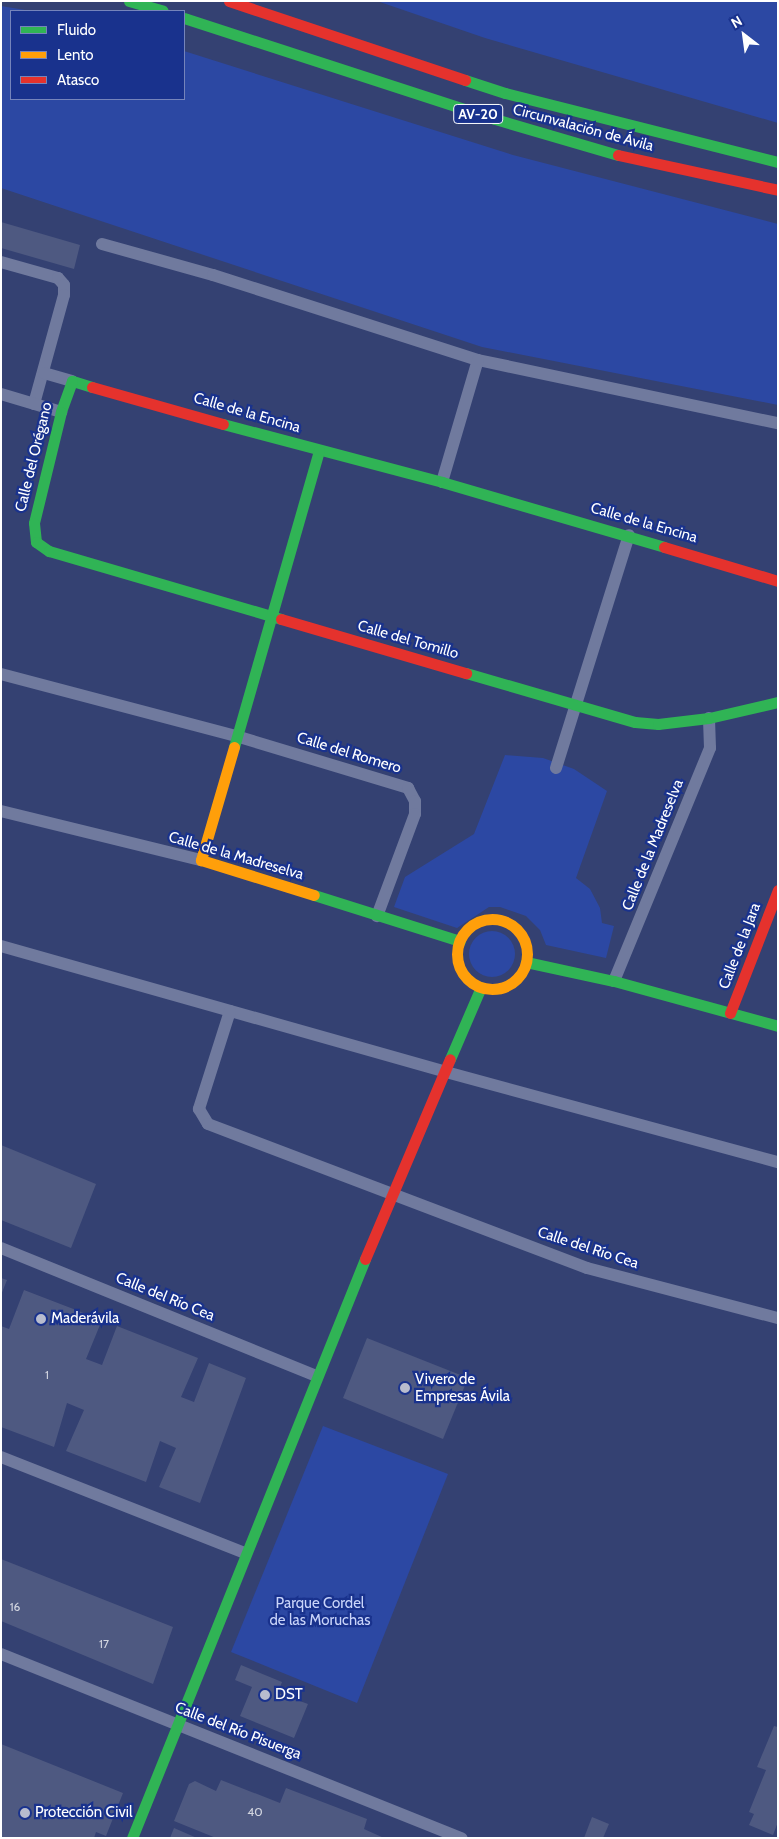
<!DOCTYPE html>
<meta charset="utf-8">
<style>
body{margin:0}
#map{position:relative;width:779px;height:1839px;overflow:hidden;background:#344172;font-family:Cabin,sans-serif}
div>[style]{position:absolute}
.green>*{inset:0;background:#2c48a3}
.round{border-radius:50%}
.building>*{inset:0;background:#4e5981}
.street>*{height:12px;margin:-6px;padding:0 6px;transform-origin:6px;border-radius:6px;background:#707a9e}
.fast>*{height:11px;margin:-5.5px;padding:0 5.5px;transform-origin:5.5px;border-radius:5.5px;background:#30b455}
.slow>*{height:11px;margin:-5.5px;padding:0 5.5px;transform-origin:5.5px;border-radius:5.5px;background:#ff9f0a}
.slow>.ring{margin:-5.5px;padding:0;box-sizing:content-box;background:none;border:11px solid #ff9f0a;border-radius:50%}
.jam>*{height:11px;margin:-5.5px;padding:0 5.5px;transform-origin:5.5px;border-radius:5.5px;background:#e5322d}
.dots>*{width:14px;height:14px;translate:-50% -50%;box-sizing:border-box;border:2px solid #19328d;border-radius:50%}
span{translate:-50% -50%;white-space:nowrap;text-align:center;line-height:1.15;-webkit-text-stroke:4.5px #19328d;paint-order:stroke}
.number-label{font-size:12px;color:#d3d6e0}
.number-label span{-webkit-text-stroke-width:0}
.shield-label span{padding:1px 4px;background:#19328d;border:1px solid;border-radius:4px;-webkit-text-stroke-width:0}
.shield-label{font-size:14px;color:#fff;font-weight:700}
.street-label{font-size:15px;color:#fff}
.poi-label{font-size:15px;color:#fff}
.left{translate:0 -50%;text-align:left}
.park-label{font-size:15px;color:#cad5fa}
.frame{position:absolute;inset:0;border:2px solid #fff;pointer-events:none}
.legend{position:absolute;left:10px;top:10px;width:175px;height:90px;box-sizing:border-box;background:#19328d;border:1px solid #7584bb;margin:0;padding:6px 9px;list-style:none;font-size:15px;color:#fff}
.legend li{display:flex;align-items:center;gap:10px;height:25px}
.legend b{width:25px;border:1px solid #7584bb}
.north{position:absolute;left:719px;top:10px;width:50px;height:50px;-webkit-text-stroke:4px #19328d;paint-order:stroke;rotate:330deg;font-size:14px;font-weight:700;line-height:20px;text-align:center;color:#fff}
.north::after{content:'';display:block;margin:auto;width:18px;height:22px;background:#fff;clip-path:polygon(50% 0,100% 100%,50% 72%,0 100%)}
</style>
<div id="map">
<div class="green">
<div style="clip-path:polygon(377px 1px,778px 1px,778px 123px,485px 38px)"></div>
<div style="clip-path:polygon(1px 6px,31px 11px,11px 11px,11px 99px,184px 99px,184px 51px,513px 155px,778px 224px,778px 405px,482px 347px,1px 188px)"></div>
<div style="clip-path:polygon(505px 755px,543px 758px,574px 769px,607px 791px,576px 878px,590px 889px,600px 908px,602px 923px,614px 926px,606px 958px,546px 945px,540px 930px,526px 916px,500px 907px,489px 907px,457px 928px,394px 907px,405px 877px,474px 834px)"></div>
<div class="round" style="left:469px;top:931px;width:46px;height:46px"></div>
<div style="clip-path:polygon(323px 1426px,448px 1474px,357px 1703px,231px 1652px)"></div>
</div>
<div class="building">
<div style="clip-path:polygon(1px 222px,80px 245px,74px 269px,1px 248px)"></div>
<div style="clip-path:polygon(1px 1145px,96px 1184px,71px 1248px,1px 1220px)"></div>
<div style="clip-path:polygon(1px 1278px,7px 1280px,1px 1295px)"></div>
<div style="clip-path:polygon(24px 1290px,102px 1320px,86px 1359px,102px 1365px,117px 1326px,198px 1358px,181px 1397px,194px 1402px,209px 1363px,246px 1378px,200px 1503px,159px 1487px,176px 1448px,160px 1441px,146px 1482px,66px 1451px,84px 1410px,67px 1403px,54px 1447px,1px 1427px,1px 1326px,9px 1329px)"></div>
<div style="clip-path:polygon(367px 1338px,468px 1378px,443px 1439px,343px 1398px)"></div>
<div style="clip-path:polygon(1px 1559px,173px 1627px,153px 1684px,1px 1621px)"></div>
<div style="clip-path:polygon(241px 1665px,282px 1682px,278px 1693px,308px 1704px,294px 1738px,240px 1716px,252px 1687px,235px 1680px)"></div>
<div style="clip-path:polygon(774px 1726px,778px 1727px,778px 1822px,773px 1835px,749px 1825px,754px 1814px,749px 1812px,766px 1770px,757px 1767px)"></div>
<div style="clip-path:polygon(1px 1744px,123px 1793px,106px 1836px,96px 1832px,94px 1838px,1px 1838px)"></div>
<div style="clip-path:polygon(221px 1780px,280px 1803px,286px 1788px,367px 1819px,364px 1829px,384px 1838px,216px 1838px,174px 1821px,189px 1784px,195px 1781px,216px 1791px)"></div>
<div style="clip-path:polygon(592px 1817px,609px 1824px,603px 1838px,584px 1838px)"></div>
<div style="clip-path:polygon(174px 1828px,197px 1838px,170px 1838px)"></div>
</div>
<div class="street">
<div style="left:102px;top:244px;width:115px;rotate:15.6deg"></div>
<div style="left:213px;top:275px;width:278px;rotate:17.8deg"></div>
<div style="left:478px;top:360px;width:307px;rotate:11.9deg"></div>
<div style="left:1px;top:262px;width:59px;rotate:15.7deg"></div>
<div style="left:58px;top:278px;width:9px;rotate:49deg"></div>
<div style="left:64px;top:285px;width:10px;rotate:90deg"></div>
<div style="left:64px;top:295px;width:113px;rotate:105.4deg"></div>
<div style="left:44px;top:373px;width:29px;rotate:16deg"></div>
<div style="left:1px;top:394px;width:63px;rotate:16.7deg"></div>
<div style="left:442px;top:482px;width:127px;rotate:-73.6deg"></div>
<div style="left:1px;top:674px;width:243px;rotate:14.8deg"></div>
<div style="left:236px;top:736px;width:180px;rotate:16.8deg"></div>
<div style="left:408px;top:788px;width:15px;rotate:62deg"></div>
<div style="left:415px;top:801px;width:13px;rotate:90deg"></div>
<div style="left:415px;top:814px;width:109px;rotate:110.4deg"></div>
<div style="left:556px;top:768px;width:244px;rotate:-72.6deg"></div>
<div style="left:1px;top:811px;width:206px;rotate:13.8deg"></div>
<div style="left:1px;top:946px;width:462px;rotate:15.8deg"></div>
<div style="left:446px;top:1072px;width:344px;rotate:15.2deg"></div>
<div style="left:614px;top:981px;width:252px;rotate:-67.6deg"></div>
<div style="left:710px;top:748px;width:30px;rotate:-92deg"></div>
<div style="left:230px;top:1011px;width:103px;rotate:107.6deg"></div>
<div style="left:199px;top:1109px;width:17px;rotate:59deg"></div>
<div style="left:208px;top:1124px;width:405px;rotate:20.8deg"></div>
<div style="left:587px;top:1268px;width:197px;rotate:14.7deg"></div>
<div style="left:1px;top:1248px;width:341px;rotate:22.1deg"></div>
<div style="left:1px;top:1457px;width:262px;rotate:21.5deg"></div>
<div style="left:1px;top:1654px;width:496px;rotate:21.8deg"></div>
</div>
<div class="fast">
<div style="left:129px;top:1px;width:35px;rotate:16deg"></div>
<div style="left:184px;top:18px;width:327px;rotate:18deg"></div>
<div style="left:495px;top:119px;width:128px;rotate:16.3deg"></div>
<div style="left:465px;top:80px;width:42px;rotate:18deg"></div>
<div style="left:505px;top:93px;width:282px;rotate:14.2deg"></div>
<div style="left:92px;top:387px;width:21px;rotate:-163deg"></div>
<div style="left:72px;top:381px;width:33px;rotate:110deg"></div>
<div style="left:61px;top:412px;width:114px;rotate:103.7deg"></div>
<div style="left:34px;top:523px;width:19px;rotate:84deg"></div>
<div style="left:36px;top:542px;width:16px;rotate:35deg"></div>
<div style="left:49px;top:551px;width:242px;rotate:16.3deg"></div>
<div style="left:223px;top:424px;width:227px;rotate:14.8deg"></div>
<div style="left:442px;top:482px;width:231px;rotate:16.3deg"></div>
<div style="left:466px;top:673px;width:176px;rotate:16.2deg"></div>
<div style="left:635px;top:722px;width:23px;rotate:5deg"></div>
<div style="left:658px;top:724px;width:51px;rotate:-6.7deg"></div>
<div style="left:709px;top:718px;width:71px;rotate:-13.1deg"></div>
<div style="left:234px;top:747px;width:308px;rotate:-74deg"></div>
<div style="left:314px;top:895px;width:153px;rotate:17.5deg"></div>
<div style="left:526px;top:962px;width:90px;rotate:12.2deg"></div>
<div style="left:614px;top:981px;width:170px;rotate:15.3deg"></div>
<div style="left:450px;top:1059px;width:78px;rotate:-66.7deg"></div>
<div style="left:132px;top:1838px;width:624px;rotate:-68.08deg"></div>
</div>
<div class="slow">
<div style="left:234px;top:747px;width:118px;rotate:106.3deg"></div>
<div style="left:201px;top:860px;width:118px;rotate:17.2deg"></div>
<div class="ring" style="left:457px;top:919px;width:59px;height:59px"></div>
</div>
<div class="jam">
<div style="left:229px;top:1px;width:249px;rotate:18.5deg"></div>
<div style="left:618px;top:155px;width:164px;rotate:12.3deg"></div>
<div style="left:92px;top:387px;width:136px;rotate:15.8deg"></div>
<div style="left:664px;top:547px;width:119px;rotate:16.6deg"></div>
<div style="left:281px;top:619px;width:193px;rotate:16.3deg"></div>
<div style="left:730px;top:1013px;width:132px;rotate:-68.7deg"></div>
<div style="left:365px;top:1259px;width:217px;rotate:-67deg"></div>
</div>
<div class="dots">
<div style="left:41px;top:1319px;background:#b8bcce"></div>
<div style="left:405px;top:1388px;background:#b8bcce"></div>
<div style="left:265px;top:1695px;background:#b8bcce"></div>
<div style="left:25px;top:1813px;background:#b8bcce"></div>
</div>
<div class="number-label">
<span style="left:47px;top:1375px">1</span>
<span style="left:15px;top:1607px">16</span>
<span style="left:104px;top:1644px">17</span>
<span style="left:255px;top:1812px">40</span>
</div>
<div class="shield-label">
<span style="left:478px;top:114px">AV-20</span>
</div>
<div class="street-label">
<span style="left:583px;top:128px;rotate:15deg">Circunvalación de Ávila</span>
<span style="left:247px;top:413px;rotate:16deg">Calle de la Encina</span>
<span style="left:34px;top:457px;rotate:-76deg">Calle del Orégano</span>
<span style="left:644px;top:523px;rotate:16deg">Calle de la Encina</span>
<span style="left:408px;top:640px;rotate:16deg">Calle del Tomillo</span>
<span style="left:349px;top:753px;rotate:17deg">Calle del Romero</span>
<span style="left:653px;top:845px;rotate:-68deg">Calle de la Madreselva</span>
<span style="left:236px;top:856px;rotate:16deg">Calle de la Madreselva</span>
<span style="left:740px;top:946px;rotate:-69deg">Calle de la Jara</span>
<span style="left:588px;top:1248px;rotate:18deg">Calle del Río Cea</span>
<span style="left:165px;top:1297px;rotate:22deg">Calle del Río Cea</span>
<span style="left:238px;top:1731px;rotate:21deg">Calle del Río Pisuerga</span>
</div>
<div class="poi-label">
<span class="left" style="left:51px;top:1319px">Maderávila</span>
<span class="left" style="left:415px;top:1388px">Vivero de<br>Empresas Ávila</span>
<span class="left" style="left:275px;top:1695px">DST</span>
<span class="left" style="left:35px;top:1813px">Protección Civil</span>
</div>
<div class="park-label">
<span style="left:320px;top:1612px">Parque Cordel<br>de las Moruchas</span>
</div>
<div class="frame"></div>
<ul class="legend">
<li><b style="height:6px;background:#30b455"></b>Fluido</li>
<li><b style="height:6px;background:#ff9f0a"></b>Lento</li>
<li><b style="height:6px;background:#e5322d"></b>Atasco</li>
</ul>
<div class="north">N</div>
</div>
